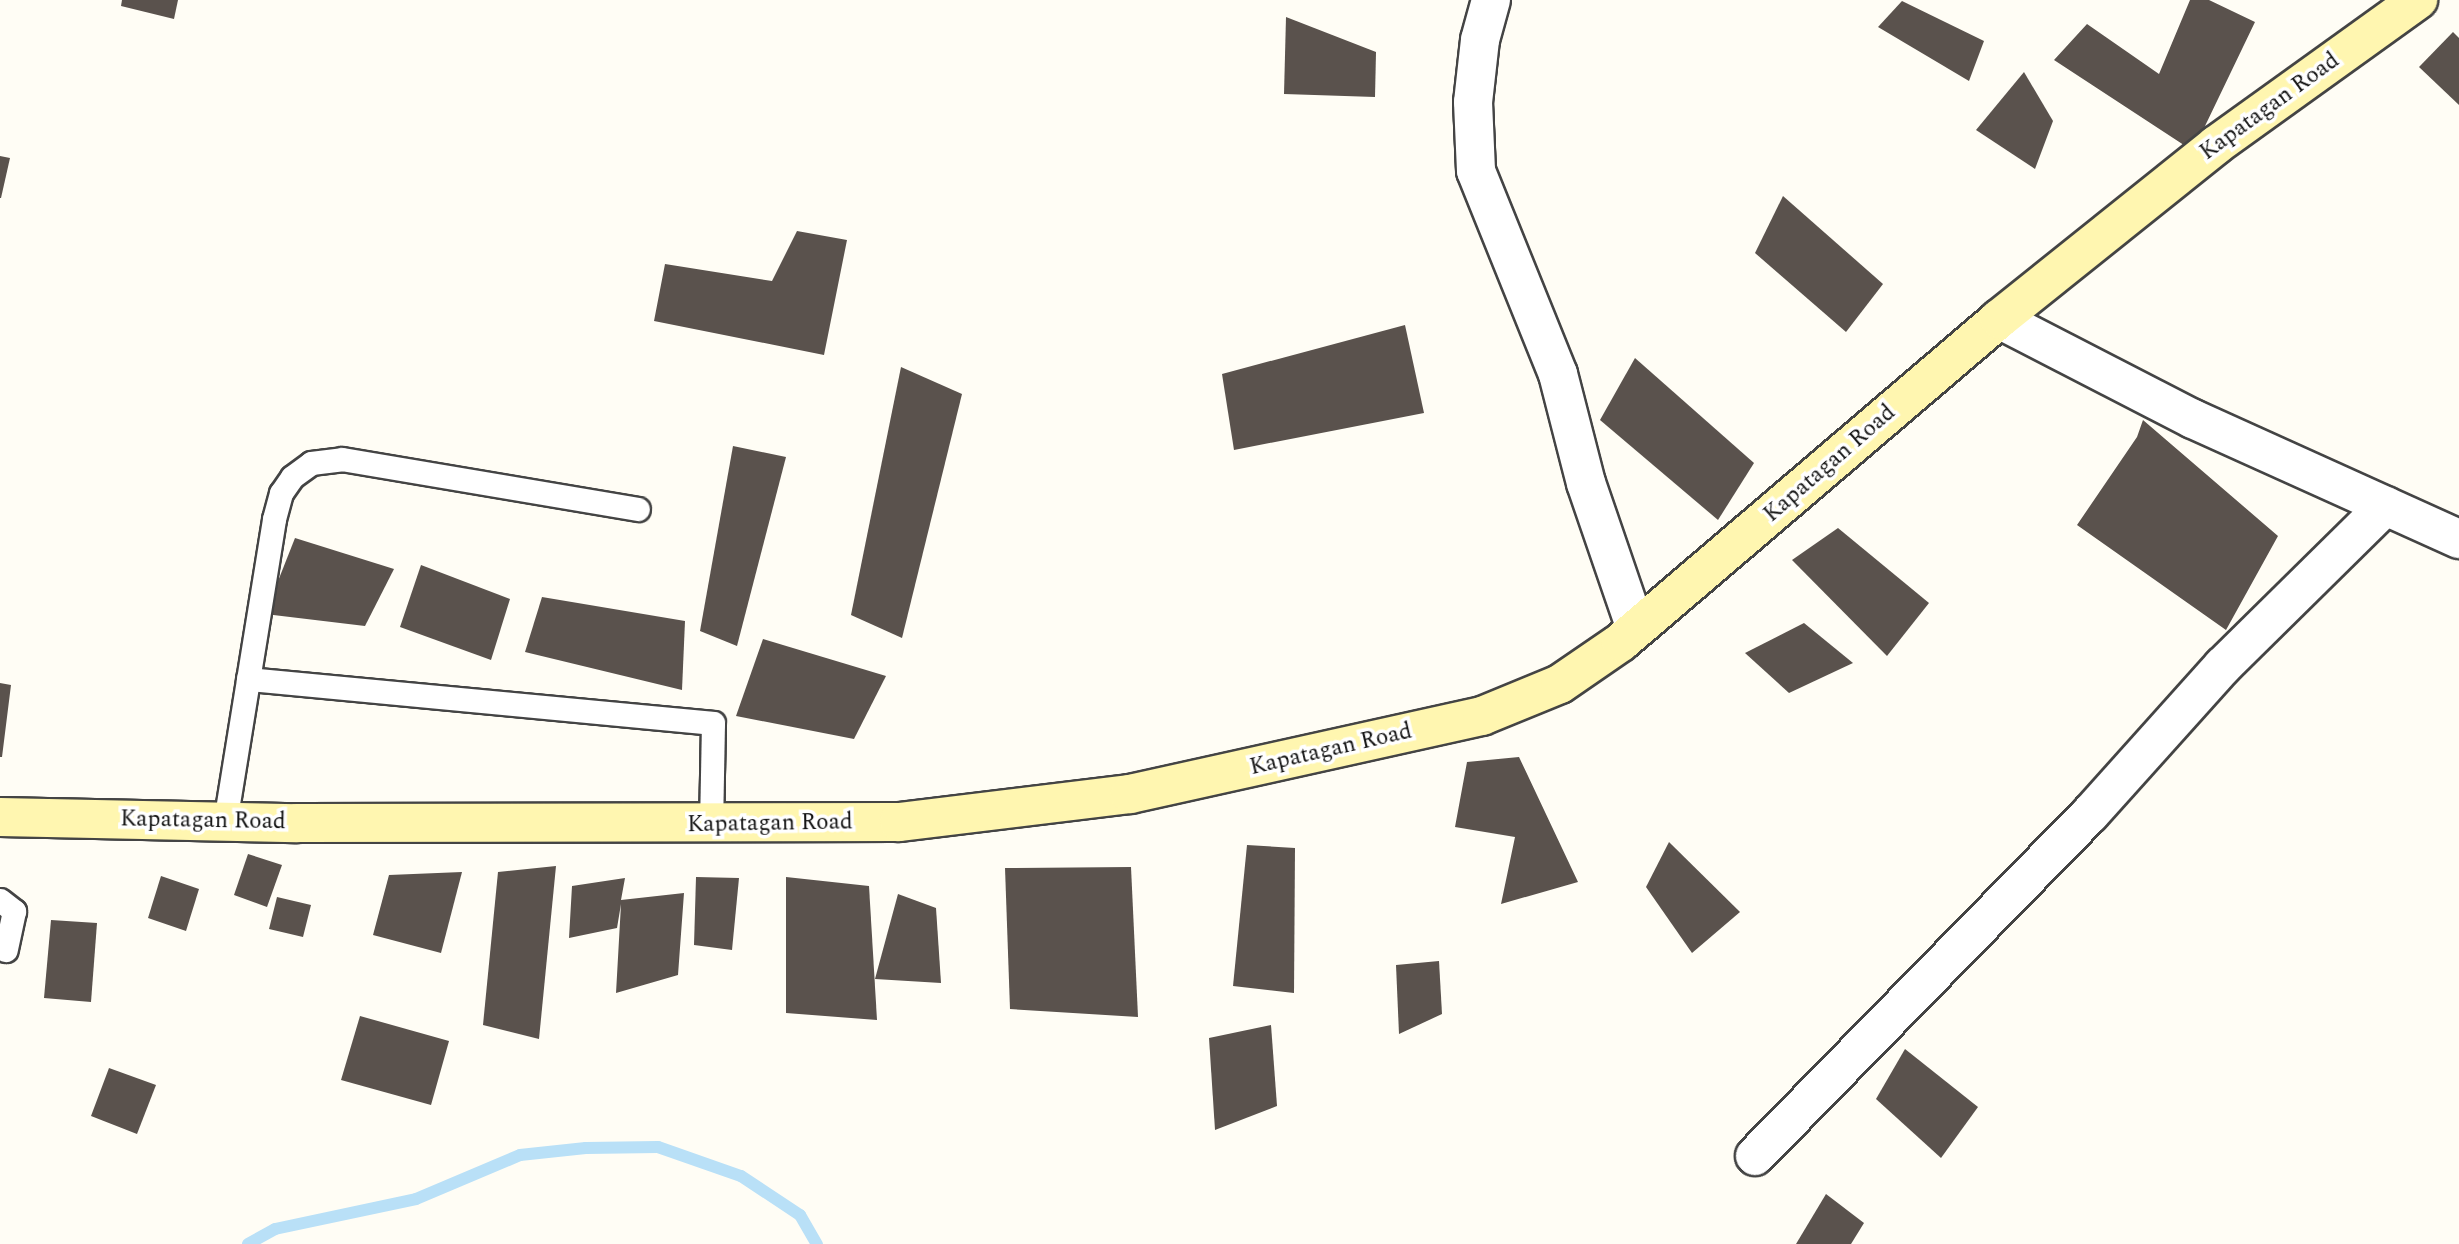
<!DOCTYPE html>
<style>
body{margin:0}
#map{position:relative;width:2459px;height:1244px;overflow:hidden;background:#fffdf5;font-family:Spectral,serif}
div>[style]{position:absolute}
.stream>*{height:12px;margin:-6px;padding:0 6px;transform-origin:6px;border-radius:6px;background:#b9e0f7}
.building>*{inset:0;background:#5a524d}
.roads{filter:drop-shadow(2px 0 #444) drop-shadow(-2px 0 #444) drop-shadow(0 2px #444) drop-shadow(0 -2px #444)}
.lane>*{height:23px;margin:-11.5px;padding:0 11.5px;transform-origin:11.5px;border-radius:11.5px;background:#fff}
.street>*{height:38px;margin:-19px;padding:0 19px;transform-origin:19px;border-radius:19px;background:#fff}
.secondary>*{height:38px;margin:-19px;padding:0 19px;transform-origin:19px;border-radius:19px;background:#fff6b0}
span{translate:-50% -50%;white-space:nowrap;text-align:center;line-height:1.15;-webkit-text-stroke:7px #fff;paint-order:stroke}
.street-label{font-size:23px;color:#111}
</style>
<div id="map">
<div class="stream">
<div style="left:248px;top:1244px;width:31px;rotate:-29deg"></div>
<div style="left:275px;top:1229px;width:144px;rotate:-12deg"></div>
<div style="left:416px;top:1199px;width:113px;rotate:-22.9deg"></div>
<div style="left:520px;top:1155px;width:66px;rotate:-6.1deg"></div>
<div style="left:586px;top:1148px;width:72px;rotate:-0.8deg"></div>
<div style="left:658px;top:1147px;width:88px;rotate:19.3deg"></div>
<div style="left:741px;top:1176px;width:71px;rotate:33.5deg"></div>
<div style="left:800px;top:1215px;width:34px;rotate:60deg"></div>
</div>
<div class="building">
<div style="clip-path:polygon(122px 0,178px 0,174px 19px,121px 6px)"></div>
<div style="clip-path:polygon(2190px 0,2209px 0,2255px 22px,2193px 151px,2054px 60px,2087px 24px,2159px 74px)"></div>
<div style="clip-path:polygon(1902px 1px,1984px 41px,1969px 81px,1878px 27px)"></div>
<div style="clip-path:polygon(1286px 17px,1376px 52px,1375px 97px,1284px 94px)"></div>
<div style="clip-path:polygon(2453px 32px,2459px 38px,2459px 105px,2419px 67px)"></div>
<div style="clip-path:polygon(2024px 72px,2053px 121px,2035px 169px,1976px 130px)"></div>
<div style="clip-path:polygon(0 156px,10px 158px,1px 198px,0 198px)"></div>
<div style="clip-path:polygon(1783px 196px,1883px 284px,1846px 332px,1755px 253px)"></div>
<div style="clip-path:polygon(797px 231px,847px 240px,824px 355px,654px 321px,665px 264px,772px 281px)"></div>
<div style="clip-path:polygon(1405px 325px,1424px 413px,1234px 450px,1222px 374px)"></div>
<div style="clip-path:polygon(1635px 358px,1754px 463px,1718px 520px,1600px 420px)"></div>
<div style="clip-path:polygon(901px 367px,962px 394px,902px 638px,851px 615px)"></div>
<div style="clip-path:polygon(2143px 420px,2278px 536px,2226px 630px,2077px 525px,2137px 437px)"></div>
<div style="clip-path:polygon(733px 446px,786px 457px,737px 646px,700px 631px)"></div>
<div style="clip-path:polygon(1838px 528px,1929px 603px,1887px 656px,1792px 560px)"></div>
<div style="clip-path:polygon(295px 538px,394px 569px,365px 626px,265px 614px)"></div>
<div style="clip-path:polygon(421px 565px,510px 599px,491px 660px,400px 627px)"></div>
<div style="clip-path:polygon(542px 597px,685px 621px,682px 690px,525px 652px)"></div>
<div style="clip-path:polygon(1804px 623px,1853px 663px,1789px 693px,1745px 653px)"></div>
<div style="clip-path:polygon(763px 639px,886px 676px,854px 739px,736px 716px)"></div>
<div style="clip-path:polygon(0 683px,11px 685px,2px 757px,0 757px)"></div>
<div style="clip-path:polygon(1519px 757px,1578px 882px,1501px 904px,1515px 837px,1455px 827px,1467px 762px)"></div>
<div style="clip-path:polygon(1669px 842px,1740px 912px,1692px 953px,1646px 887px)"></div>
<div style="clip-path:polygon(1247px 845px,1295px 848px,1294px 993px,1233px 986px)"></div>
<div style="clip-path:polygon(248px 854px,282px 865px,267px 907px,234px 895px)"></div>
<div style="clip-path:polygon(556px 866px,539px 1039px,483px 1025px,498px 872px)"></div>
<div style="clip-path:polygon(1131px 867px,1138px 1017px,1010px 1009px,1005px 868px)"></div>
<div style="clip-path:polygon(462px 872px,441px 953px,373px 935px,389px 875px)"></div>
<div style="clip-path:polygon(161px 876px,199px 889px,186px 931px,148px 918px)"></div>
<div style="clip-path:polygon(696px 877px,739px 878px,732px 950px,694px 945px)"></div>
<div style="clip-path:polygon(786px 877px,869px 886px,877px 1020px,786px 1013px)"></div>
<div style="clip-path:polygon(625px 878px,621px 900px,684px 893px,678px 975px,616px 993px,621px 904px,617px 928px,569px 938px,572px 886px)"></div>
<div style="clip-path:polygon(898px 894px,936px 908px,941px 983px,875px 979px)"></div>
<div style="clip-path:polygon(277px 897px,311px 905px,303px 937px,269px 929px)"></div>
<div style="clip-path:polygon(51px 920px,97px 923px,91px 1002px,44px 998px)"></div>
<div style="clip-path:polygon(1439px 961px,1442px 1014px,1399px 1034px,1396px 965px)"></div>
<div style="clip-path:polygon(360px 1016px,449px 1041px,431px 1105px,341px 1080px)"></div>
<div style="clip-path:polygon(1271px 1025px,1277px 1106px,1215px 1130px,1209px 1038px)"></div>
<div style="clip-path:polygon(1905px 1049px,1978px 1107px,1941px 1158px,1876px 1099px)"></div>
<div style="clip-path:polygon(109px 1068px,156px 1085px,137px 1134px,91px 1116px)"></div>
<div style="clip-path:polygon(1826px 1194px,1864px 1223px,1851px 1244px,1796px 1244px)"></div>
</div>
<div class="roads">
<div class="lane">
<div style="left:248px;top:679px;width:467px;rotate:5.4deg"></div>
<div style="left:713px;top:723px;width:101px;rotate:91.1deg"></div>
<div style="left:225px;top:822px;width:307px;rotate:-80.8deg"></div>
<div style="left:274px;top:519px;width:27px;rotate:-75deg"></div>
<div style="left:281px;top:493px;width:19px;rotate:-55deg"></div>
<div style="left:292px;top:477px;width:24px;rotate:-36deg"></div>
<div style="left:311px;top:463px;width:31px;rotate:-7deg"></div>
<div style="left:342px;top:459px;width:300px;rotate:9.6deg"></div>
<div style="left:0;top:900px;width:18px;rotate:38deg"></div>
<div style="left:14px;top:911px;width:40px;rotate:102deg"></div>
</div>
<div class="street">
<div style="left:1491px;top:0;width:41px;rotate:105.4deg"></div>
<div style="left:1480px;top:40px;width:62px;rotate:96.4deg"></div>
<div style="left:1473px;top:102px;width:69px;rotate:87.5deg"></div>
<div style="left:1476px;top:171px;width:219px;rotate:68deg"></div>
<div style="left:1558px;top:374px;width:113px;rotate:75.6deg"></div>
<div style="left:1586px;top:483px;width:154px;rotate:71.1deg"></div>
<div style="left:1999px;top:319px;width:218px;rotate:27.3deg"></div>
<div style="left:2193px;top:419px;width:292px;rotate:24.3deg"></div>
<div style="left:1755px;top:1156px;width:479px;rotate:-45.6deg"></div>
<div style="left:2090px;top:814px;width:199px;rotate:-48.1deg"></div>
<div style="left:2223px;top:666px;width:228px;rotate:-44.6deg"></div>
</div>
<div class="secondary">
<div style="left:0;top:817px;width:297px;rotate:1.2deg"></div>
<div style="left:297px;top:823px;width:602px;rotate:-0.1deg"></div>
<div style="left:899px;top:822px;width:233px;rotate:-6.9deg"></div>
<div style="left:1130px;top:794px;width:361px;rotate:-12.5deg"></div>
<div style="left:1482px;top:716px;width:84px;rotate:-22.3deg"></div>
<div style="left:1560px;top:684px;width:74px;rotate:-34.5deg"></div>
<div style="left:1621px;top:642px;width:497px;rotate:-40.5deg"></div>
<div style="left:1999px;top:319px;width:278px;rotate:-38.7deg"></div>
<div style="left:2216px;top:145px;width:249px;rotate:-35.7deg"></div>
</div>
</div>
<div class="street-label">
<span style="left:2270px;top:107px;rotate:-36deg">Kapatagan Road</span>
<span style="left:1830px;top:464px;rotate:-41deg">Kapatagan Road</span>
<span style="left:1331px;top:750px;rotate:-13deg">Kapatagan Road</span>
<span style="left:203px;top:821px;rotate:1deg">Kapatagan Road</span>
<span style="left:770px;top:824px;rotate:-1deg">Kapatagan Road</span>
</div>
</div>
